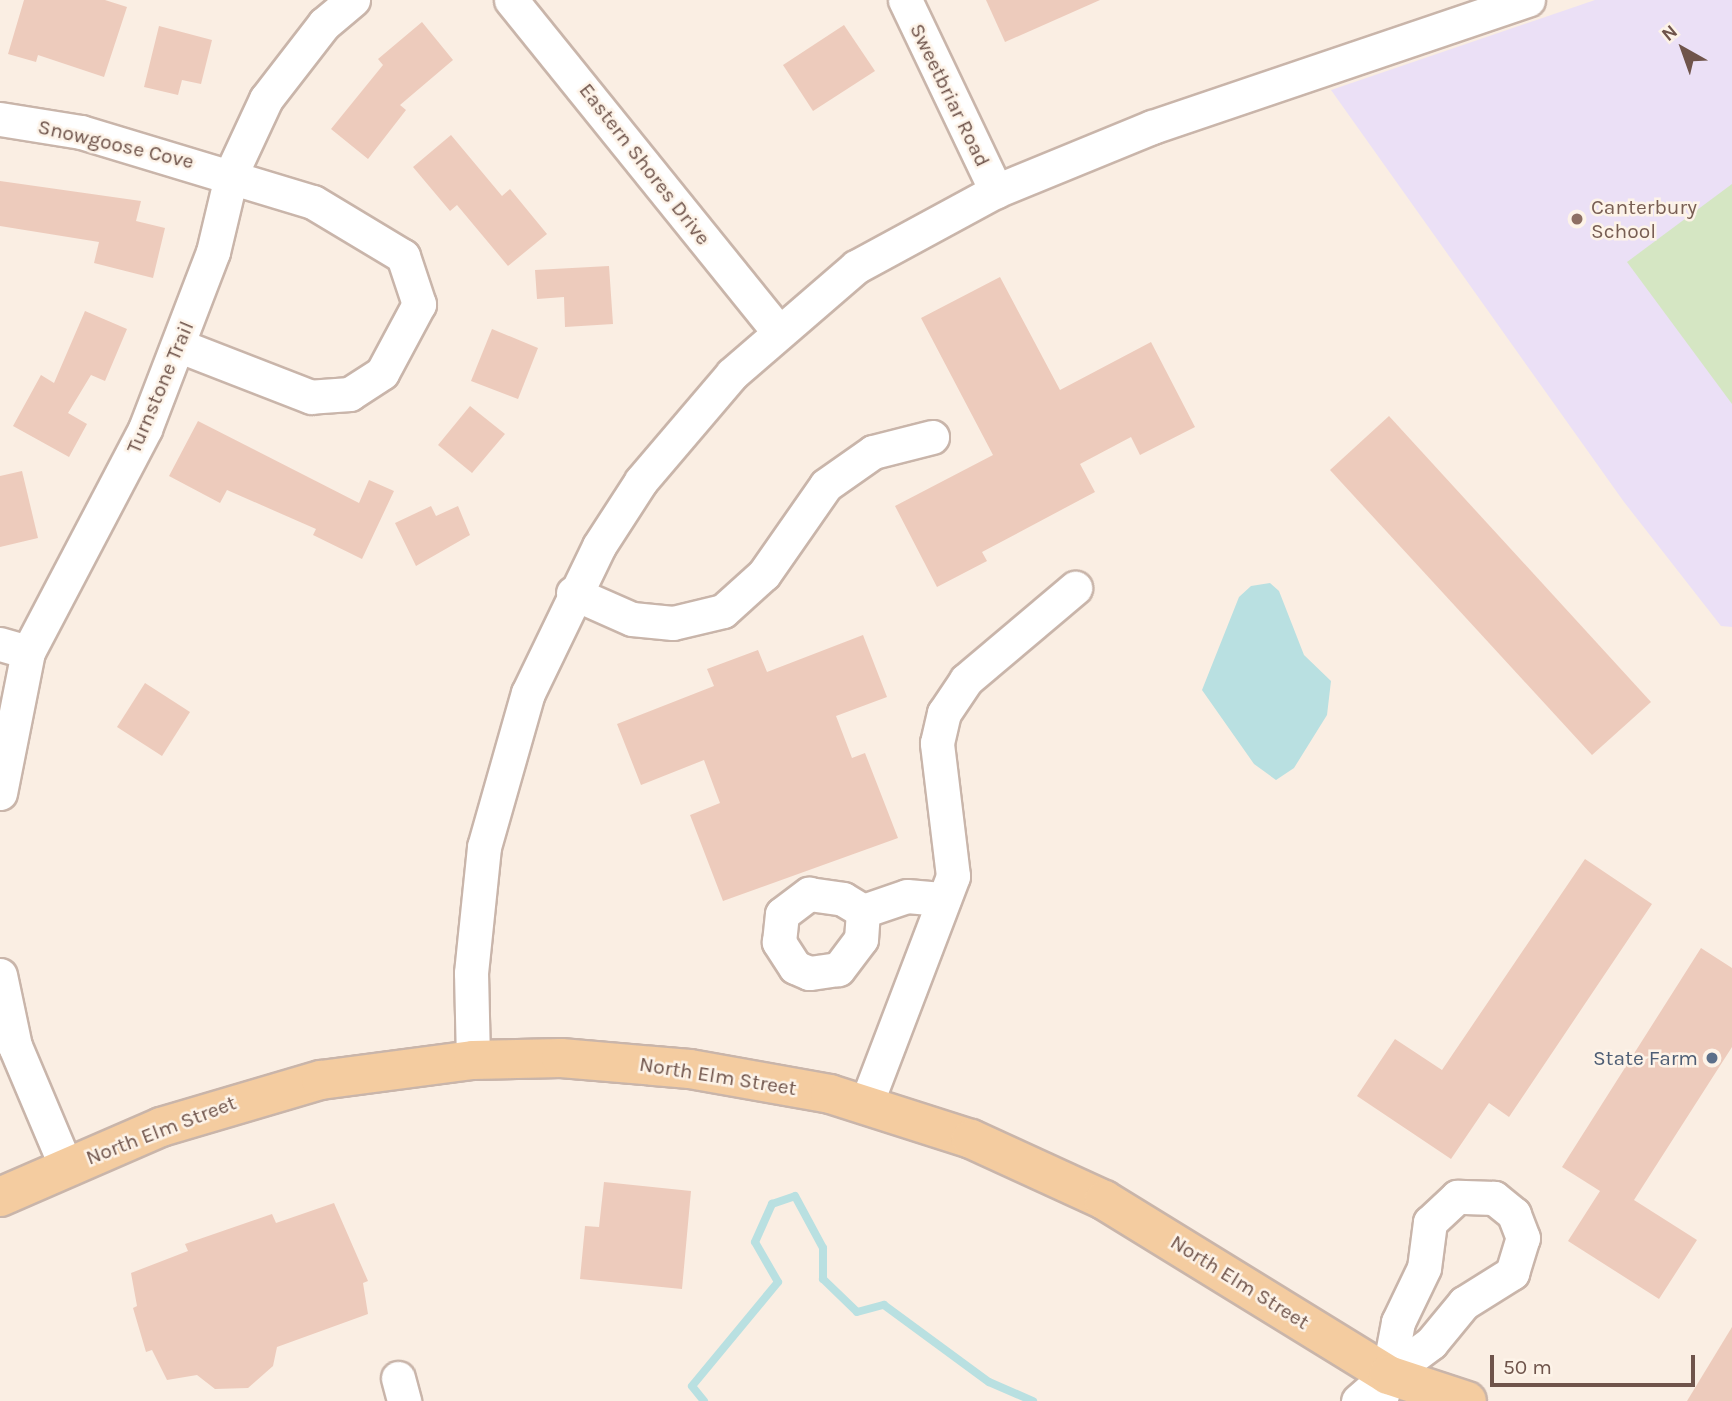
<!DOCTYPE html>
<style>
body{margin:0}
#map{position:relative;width:1732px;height:1401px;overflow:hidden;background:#faeee3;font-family:Karla,sans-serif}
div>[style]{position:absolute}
.education>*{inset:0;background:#ebe0f6}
.green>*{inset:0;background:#d5e6c3}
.water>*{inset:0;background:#b9e0e1}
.stream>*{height:8px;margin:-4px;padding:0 4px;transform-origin:4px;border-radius:4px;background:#b9e0e1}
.building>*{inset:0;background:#edcbbc}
.roads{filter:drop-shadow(2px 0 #c9b5aa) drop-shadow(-2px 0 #c9b5aa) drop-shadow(0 2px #c9b5aa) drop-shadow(0 -2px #c9b5aa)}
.minor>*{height:33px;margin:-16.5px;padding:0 16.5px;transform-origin:16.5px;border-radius:16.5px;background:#fff}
.major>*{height:38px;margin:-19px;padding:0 19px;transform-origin:19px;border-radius:19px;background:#f4cca0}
.dots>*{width:19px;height:19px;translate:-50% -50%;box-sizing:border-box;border:4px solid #fdf3e8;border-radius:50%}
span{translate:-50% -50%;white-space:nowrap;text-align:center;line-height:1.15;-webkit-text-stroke:5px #fdf3e8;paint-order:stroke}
.street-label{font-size:21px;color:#6f544b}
.education-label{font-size:21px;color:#785e54}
.left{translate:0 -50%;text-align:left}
.service-label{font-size:21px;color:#4e5e75}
.right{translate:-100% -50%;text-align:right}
.north{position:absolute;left:1648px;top:14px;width:70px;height:70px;-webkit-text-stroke:5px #fdf3e8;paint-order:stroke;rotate:320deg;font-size:19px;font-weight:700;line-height:28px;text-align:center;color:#6f544b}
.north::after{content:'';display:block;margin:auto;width:24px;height:32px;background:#6f544b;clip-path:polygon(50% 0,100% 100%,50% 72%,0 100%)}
.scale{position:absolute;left:1490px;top:1355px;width:205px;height:32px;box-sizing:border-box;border:4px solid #6f544b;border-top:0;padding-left:9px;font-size:21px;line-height:24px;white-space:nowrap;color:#6f544b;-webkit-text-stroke:5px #fdf3e8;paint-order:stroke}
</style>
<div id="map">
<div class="education">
<div style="clip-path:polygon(1595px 0,1732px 0,1732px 627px,1721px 626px,1624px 502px,1331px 90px)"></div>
</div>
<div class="green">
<div style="clip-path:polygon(1732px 184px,1732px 404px,1627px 262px)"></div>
</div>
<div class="water">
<div style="clip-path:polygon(1270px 583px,1279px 591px,1304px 655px,1331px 681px,1327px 715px,1294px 768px,1276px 780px,1254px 764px,1202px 690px,1239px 597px,1251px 586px)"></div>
</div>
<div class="stream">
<div style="left:704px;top:1401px;width:19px;rotate:-129deg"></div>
<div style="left:692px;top:1386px;width:135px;rotate:-50.4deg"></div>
<div style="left:778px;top:1282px;width:46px;rotate:-119.9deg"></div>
<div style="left:755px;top:1242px;width:42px;rotate:-65.9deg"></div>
<div style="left:772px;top:1204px;width:24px;rotate:-19deg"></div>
<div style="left:795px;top:1196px;width:59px;rotate:61.7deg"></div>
<div style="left:823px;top:1248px;width:31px;rotate:90deg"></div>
<div style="left:823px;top:1279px;width:47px;rotate:44.1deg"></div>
<div style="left:857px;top:1312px;width:28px;rotate:-15deg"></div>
<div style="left:884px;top:1305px;width:130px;rotate:36.3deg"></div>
<div style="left:989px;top:1382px;width:48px;rotate:23.4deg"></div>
</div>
<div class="building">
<div style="clip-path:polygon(24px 0,105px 0,127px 7px,104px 77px,38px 55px,36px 62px,8px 54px)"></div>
<div style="clip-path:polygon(986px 0,1100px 0,1005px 42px)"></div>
<div style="clip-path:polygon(422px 22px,453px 60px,400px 105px,406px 110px,368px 159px,331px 129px,383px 65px,378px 59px)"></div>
<div style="clip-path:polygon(844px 25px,875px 71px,813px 111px,783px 65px)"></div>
<div style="clip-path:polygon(159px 26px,212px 40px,201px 84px,182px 80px,178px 95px,144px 87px)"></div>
<div style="clip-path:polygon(451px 135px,502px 196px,510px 189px,547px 234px,508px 266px,457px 205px,450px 211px,413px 167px)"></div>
<div style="clip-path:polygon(0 181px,141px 201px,136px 221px,165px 228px,153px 278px,94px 263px,99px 242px,0 226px)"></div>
<div style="clip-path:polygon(609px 266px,613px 324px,565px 327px,564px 297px,537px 299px,535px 270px)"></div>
<div style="clip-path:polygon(1000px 277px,1060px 390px,1151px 342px,1195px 427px,1140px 455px,1131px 437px,1080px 464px,1095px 492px,982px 552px,987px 561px,937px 587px,895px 506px,993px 455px,921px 318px)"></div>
<div style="clip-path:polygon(85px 311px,127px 329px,105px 381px,91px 375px,68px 413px,87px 424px,69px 457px,13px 426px,41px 375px,54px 383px)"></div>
<div style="clip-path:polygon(492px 329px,538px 348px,518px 399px,471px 381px)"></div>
<div style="clip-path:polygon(470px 406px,505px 434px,472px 473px,438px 445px)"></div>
<div style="clip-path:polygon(1389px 416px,1651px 702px,1592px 755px,1330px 470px)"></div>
<div style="clip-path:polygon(198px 421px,359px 503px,369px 480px,394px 491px,362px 559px,313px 535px,316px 529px,227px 490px,220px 503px,169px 476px)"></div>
<div style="clip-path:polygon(22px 471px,38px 538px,0 547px,0 476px)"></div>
<div style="clip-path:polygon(431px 506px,436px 516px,458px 506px,470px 535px,416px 566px,395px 523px)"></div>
<div style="clip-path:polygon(863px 635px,887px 697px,836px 716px,852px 758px,865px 753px,898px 838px,723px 901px,690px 815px,720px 803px,704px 760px,641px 785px,617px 724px,714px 686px,707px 669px,758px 650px,767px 672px)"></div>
<div style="clip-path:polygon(145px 683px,190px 712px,162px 756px,117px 727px)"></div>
<div style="clip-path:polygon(1585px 859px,1652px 904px,1509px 1117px,1489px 1103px,1451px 1159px,1357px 1096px,1395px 1039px,1442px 1070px)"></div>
<div style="clip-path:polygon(1701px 948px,1732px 968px,1732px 1047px,1634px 1200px,1697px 1240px,1659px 1299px,1568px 1241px,1600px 1191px,1562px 1167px)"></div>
<div style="clip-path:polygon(604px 1182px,691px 1191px,682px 1289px,580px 1279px,585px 1226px,599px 1227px)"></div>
<div style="clip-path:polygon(334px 1203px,368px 1281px,363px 1283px,368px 1314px,277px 1347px,273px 1366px,248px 1388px,215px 1389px,197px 1375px,167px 1380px,152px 1350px,146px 1352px,133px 1308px,137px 1306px,131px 1273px,188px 1251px,185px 1244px,272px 1214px,276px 1223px)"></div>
<div style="clip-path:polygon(1732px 1327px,1732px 1401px,1687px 1401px)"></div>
</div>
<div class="roads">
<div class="minor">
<div style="left:511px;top:0;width:424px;rotate:51.1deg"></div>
<div style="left:905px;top:0;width:212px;rotate:64.5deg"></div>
<div style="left:0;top:119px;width:82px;rotate:9.1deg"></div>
<div style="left:81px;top:132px;width:242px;rotate:16.8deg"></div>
<div style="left:313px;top:202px;width:105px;rotate:31deg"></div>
<div style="left:403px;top:256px;width:51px;rotate:71.6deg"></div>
<div style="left:419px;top:304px;width:78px;rotate:118.2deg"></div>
<div style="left:382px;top:373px;width:38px;rotate:147deg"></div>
<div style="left:350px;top:394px;width:39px;rotate:176deg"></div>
<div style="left:311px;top:397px;width:141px;rotate:-158.7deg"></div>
<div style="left:573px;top:593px;width:64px;rotate:23.8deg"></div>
<div style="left:632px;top:619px;width:41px;rotate:5.6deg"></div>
<div style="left:673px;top:623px;width:51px;rotate:-13.5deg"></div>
<div style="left:723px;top:611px;width:55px;rotate:-42.1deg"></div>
<div style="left:764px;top:574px;width:108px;rotate:-55.1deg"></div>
<div style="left:826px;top:485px;width:57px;rotate:-35.1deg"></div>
<div style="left:873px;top:452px;width:61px;rotate:-14.3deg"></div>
<div style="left:0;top:644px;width:29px;rotate:16deg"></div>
<div style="left:0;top:793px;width:144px;rotate:-78.8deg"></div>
<div style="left:28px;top:652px;width:252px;rotate:-62.3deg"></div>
<div style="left:145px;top:429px;width:190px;rotate:-69deg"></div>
<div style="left:213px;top:252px;width:82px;rotate:-76.6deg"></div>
<div style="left:232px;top:172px;width:81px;rotate:-65deg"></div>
<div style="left:266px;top:99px;width:95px;rotate:-52.3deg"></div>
<div style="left:324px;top:24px;width:38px;rotate:-40deg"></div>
<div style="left:863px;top:911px;width:28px;rotate:94deg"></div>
<div style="left:861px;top:939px;width:38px;rotate:127deg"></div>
<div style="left:838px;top:969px;width:29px;rotate:172deg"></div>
<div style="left:809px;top:973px;width:15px;rotate:-157deg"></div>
<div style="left:795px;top:967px;width:30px;rotate:-123deg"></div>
<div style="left:779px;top:942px;width:28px;rotate:-84deg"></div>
<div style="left:782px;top:914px;width:34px;rotate:-37deg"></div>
<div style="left:809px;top:894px;width:34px;rotate:8deg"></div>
<div style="left:843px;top:899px;width:23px;rotate:31deg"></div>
<div style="left:863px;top:911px;width:46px;rotate:-18.8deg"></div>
<div style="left:907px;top:896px;width:37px;rotate:5deg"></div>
<div style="left:0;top:975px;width:73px;rotate:78.1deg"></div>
<div style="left:15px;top:1046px;width:131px;rotate:67.1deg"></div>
<div style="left:473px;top:1060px;width:87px;rotate:-91.3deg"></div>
<div style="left:471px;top:973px;width:127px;rotate:-84.1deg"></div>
<div style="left:484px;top:847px;width:160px;rotate:-74.1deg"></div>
<div style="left:528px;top:693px;width:163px;rotate:-64.2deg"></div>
<div style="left:599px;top:546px;width:77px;rotate:-57.1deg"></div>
<div style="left:641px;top:481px;width:140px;rotate:-49.6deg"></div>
<div style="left:732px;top:374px;width:164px;rotate:-40.8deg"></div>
<div style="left:856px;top:267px;width:159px;rotate:-28.5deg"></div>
<div style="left:996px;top:191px;width:169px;rotate:-22.3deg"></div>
<div style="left:1152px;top:127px;width:397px;rotate:-18.7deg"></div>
<div style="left:866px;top:1104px;width:244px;rotate:-69.1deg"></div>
<div style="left:953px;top:876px;width:134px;rotate:-96.9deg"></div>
<div style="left:937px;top:743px;width:31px;rotate:-77deg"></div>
<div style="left:944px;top:713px;width:40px;rotate:-56deg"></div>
<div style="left:966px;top:680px;width:143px;rotate:-40.2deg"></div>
<div style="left:398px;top:1378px;width:24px;rotate:75deg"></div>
<div style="left:1358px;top:1401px;width:40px;rotate:-41deg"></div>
<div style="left:1388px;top:1375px;width:54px;rotate:-36.7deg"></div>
<div style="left:1431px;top:1343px;width:52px;rotate:-50.5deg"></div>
<div style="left:1464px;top:1303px;width:57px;rotate:-32deg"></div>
<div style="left:1512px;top:1273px;width:37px;rotate:-73deg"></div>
<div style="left:1523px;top:1238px;width:26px;rotate:-111deg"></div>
<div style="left:1514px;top:1214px;width:26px;rotate:-141deg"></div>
<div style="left:1494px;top:1198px;width:37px;rotate:-178deg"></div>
<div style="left:1457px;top:1197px;width:37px;rotate:137deg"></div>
<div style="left:1430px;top:1222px;width:46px;rotate:97.4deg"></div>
<div style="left:1424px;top:1268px;width:60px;rotate:115.7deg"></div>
<div style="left:1398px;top:1322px;width:54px;rotate:100.7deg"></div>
<div style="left:1388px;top:1375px;width:27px;rotate:107deg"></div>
</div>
<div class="major">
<div style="left:0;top:1197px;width:176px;rotate:-23.5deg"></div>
<div style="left:161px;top:1127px;width:167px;rotate:-16.4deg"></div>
<div style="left:321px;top:1080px;width:153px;rotate:-7.5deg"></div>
<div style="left:473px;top:1060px;width:88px;rotate:-1.3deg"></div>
<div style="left:561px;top:1058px;width:129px;rotate:4.9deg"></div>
<div style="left:690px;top:1069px;width:142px;rotate:10.1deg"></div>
<div style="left:830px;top:1094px;width:148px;rotate:17.7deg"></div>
<div style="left:971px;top:1139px;width:146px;rotate:24.6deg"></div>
<div style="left:1104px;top:1200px;width:334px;rotate:31.6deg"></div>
<div style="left:1388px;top:1375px;width:83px;rotate:18.2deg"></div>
</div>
</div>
<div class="dots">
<div style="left:1577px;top:219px;background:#8d6e63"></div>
<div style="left:1712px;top:1058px;background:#5c6f8a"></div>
</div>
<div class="street-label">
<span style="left:950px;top:95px;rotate:64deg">Sweetbriar Road</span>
<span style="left:116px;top:144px;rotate:13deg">Snowgoose Cove</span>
<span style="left:645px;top:164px;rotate:52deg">Eastern Shores Drive</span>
<span style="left:160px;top:387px;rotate:-67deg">Turnstone Trail</span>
<span style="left:718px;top:1076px;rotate:9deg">North Elm Street</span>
<span style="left:161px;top:1130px;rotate:-21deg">North Elm Street</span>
<span style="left:1240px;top:1282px;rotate:32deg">North Elm Street</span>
</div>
<div class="education-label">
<span class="left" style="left:1591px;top:219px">Canterbury<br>School</span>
</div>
<div class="service-label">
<span class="right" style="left:1698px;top:1058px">State Farm</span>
</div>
<div class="north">N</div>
<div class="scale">50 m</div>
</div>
